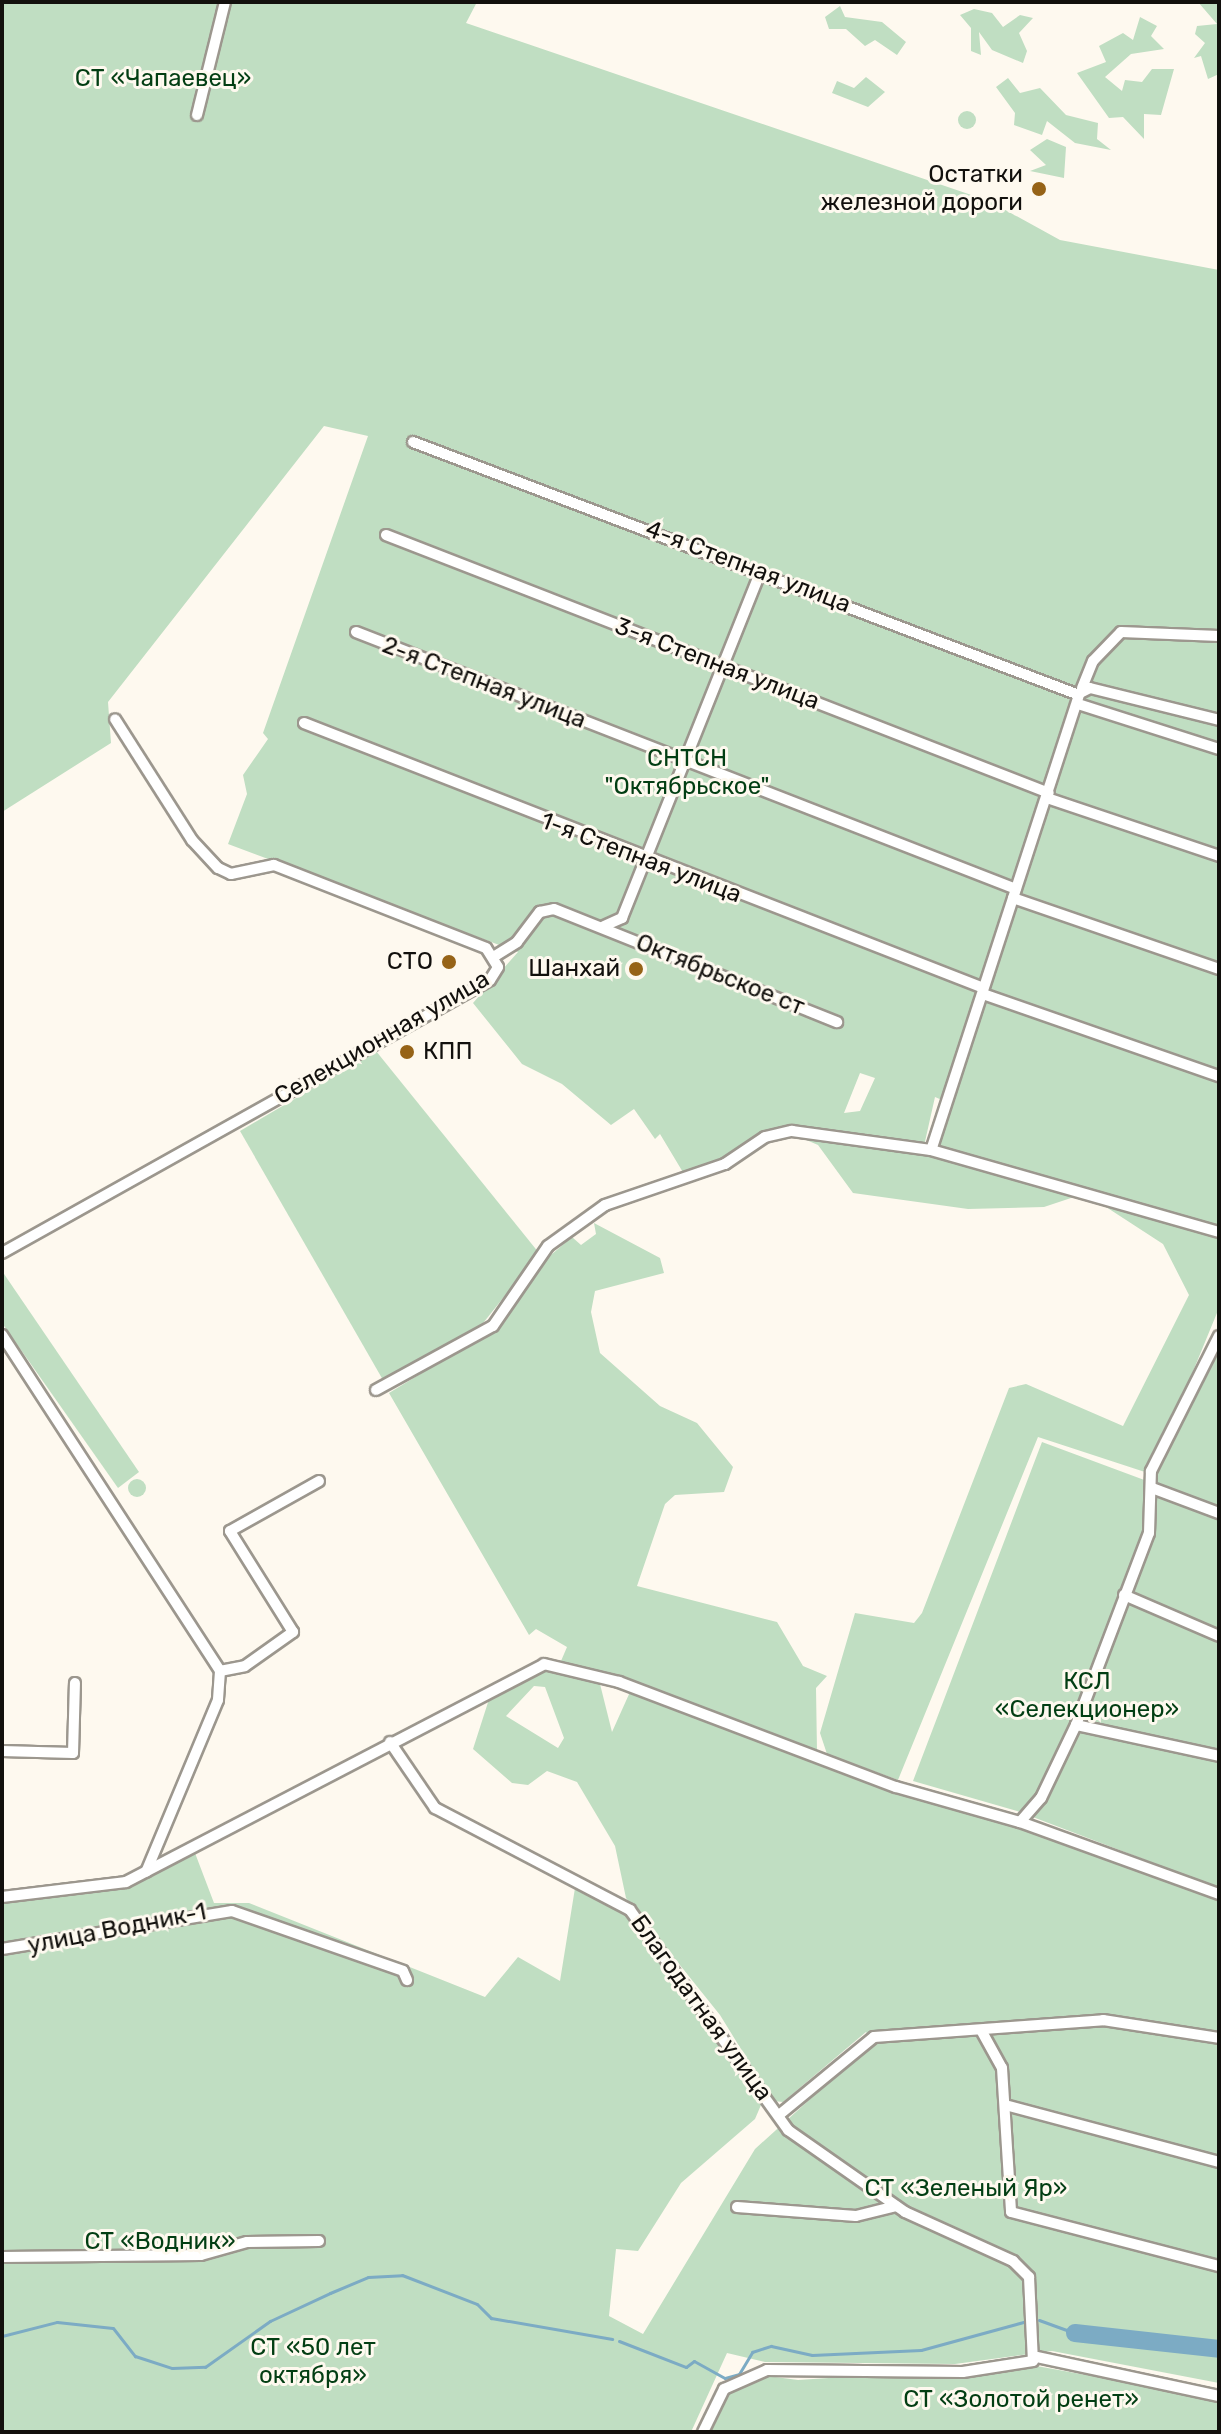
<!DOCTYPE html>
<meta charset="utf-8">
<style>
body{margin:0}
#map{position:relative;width:1221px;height:2434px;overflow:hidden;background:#fef9ef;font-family:Rubik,sans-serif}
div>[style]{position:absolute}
.green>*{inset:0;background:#c0dec2}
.round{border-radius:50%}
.stream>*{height:3px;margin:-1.5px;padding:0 1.5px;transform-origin:1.5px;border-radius:1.5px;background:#7cabc4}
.river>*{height:18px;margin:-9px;padding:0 9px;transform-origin:9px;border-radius:9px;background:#7cabc4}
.roads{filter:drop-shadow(2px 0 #9c978e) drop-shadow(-2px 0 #9c978e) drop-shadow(0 2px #9c978e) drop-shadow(0 -2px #9c978e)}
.minor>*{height:10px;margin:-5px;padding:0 5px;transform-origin:5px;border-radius:5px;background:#fff}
.dots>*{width:22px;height:22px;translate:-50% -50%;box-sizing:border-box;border:4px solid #fef9ef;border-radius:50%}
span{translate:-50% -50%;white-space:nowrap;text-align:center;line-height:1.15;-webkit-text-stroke:6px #fef9ef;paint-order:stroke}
.park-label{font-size:24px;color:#023e13}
.poi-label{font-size:24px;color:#12100d}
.right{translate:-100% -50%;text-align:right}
.left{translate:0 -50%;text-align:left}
.street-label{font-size:24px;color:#12100d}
.frame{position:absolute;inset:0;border:4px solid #12100d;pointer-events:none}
</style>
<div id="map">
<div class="green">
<div style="clip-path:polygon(evenodd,2px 2px,477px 2px,466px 23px,989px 201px,1060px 240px,1219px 270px,1219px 1226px,929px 1147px,942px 1100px,935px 1097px,924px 1146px,792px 1128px,684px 1174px,660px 1134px,655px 1139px,634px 1109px,611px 1125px,562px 1084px,522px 1064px,473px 1003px,518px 952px,228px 844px,247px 794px,243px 775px,268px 739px,263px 733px,368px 436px,324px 426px,108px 702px,111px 743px,2px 812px,2px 2px,860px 1073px,875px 1078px,860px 1111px,844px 1113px,860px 1073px)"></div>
<div style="clip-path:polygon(1198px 2px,1219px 2px,1219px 74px,1208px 79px,1201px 56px,1194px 58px,1205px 43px,1195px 34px,1197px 26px,1217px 24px)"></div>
<div style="clip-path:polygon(840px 6px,845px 17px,882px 22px,906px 42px,897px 55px,875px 40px,865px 46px,846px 29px,829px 29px,825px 17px)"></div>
<div style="clip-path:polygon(974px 9px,992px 13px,1003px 27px,1020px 15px,1033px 18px,1019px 33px,1027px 51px,1023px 63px,992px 50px,979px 32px,981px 55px,971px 51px,971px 28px,960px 15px)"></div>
<div style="clip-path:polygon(1140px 17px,1157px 26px,1151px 36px,1164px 49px,1131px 54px,1105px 77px,1122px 91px,1125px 80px,1142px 82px,1152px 69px,1174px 69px,1161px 115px,1144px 114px,1144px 139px,1123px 117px,1109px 118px,1077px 73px,1106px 62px,1099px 46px,1123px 33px,1133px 40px)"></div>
<div style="clip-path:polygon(866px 77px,885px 92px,868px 107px,832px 93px,837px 81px,854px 88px)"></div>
<div style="clip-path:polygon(1008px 78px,1020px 93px,1040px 88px,1066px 115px,1098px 123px,1097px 139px,1111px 150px,1075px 143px,1047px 121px,1042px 135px,1014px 125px,1015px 113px,996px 87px)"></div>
<div class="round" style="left:958px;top:111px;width:18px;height:18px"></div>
<div style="clip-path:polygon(1047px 139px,1066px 147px,1064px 178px,1030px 171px,1046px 165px,1030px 150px)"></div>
<div style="clip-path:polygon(376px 1051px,539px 1253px,476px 1332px,383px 1380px,240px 1131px)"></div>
<div style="clip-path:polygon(797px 1136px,931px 1155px,1074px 1197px,1044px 1207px,968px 1209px,853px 1193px,818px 1145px)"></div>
<div style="clip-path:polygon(1103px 1205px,1219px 1236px,1219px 1308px,1166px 1437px,1174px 1439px,1219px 1342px,1219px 1888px,1017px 1811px,913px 1781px,1042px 1442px,1147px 1481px,1151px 1474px,1038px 1437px,898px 1780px,827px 1754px,820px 1733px,855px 1613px,914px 1623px,922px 1613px,1009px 1388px,1026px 1384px,1123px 1426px,1189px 1295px,1163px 1244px)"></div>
<div style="clip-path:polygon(594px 1223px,660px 1258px,664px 1273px,595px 1291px,591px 1312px,600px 1353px,660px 1406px,697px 1423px,733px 1467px,724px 1492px,675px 1495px,665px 1504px,637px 1586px,777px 1622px,803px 1666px,827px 1676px,816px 1688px,817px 1751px,569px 1668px,561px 1661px,567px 1647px,536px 1629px,529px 1635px,389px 1393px,504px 1323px,545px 1260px,572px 1237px,581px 1245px,596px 1234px)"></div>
<div style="clip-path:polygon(2px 1271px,139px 1472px,118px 1488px,2px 1323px)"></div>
<div class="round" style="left:128px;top:1479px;width:18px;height:18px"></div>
<div style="clip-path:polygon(evenodd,543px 1668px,600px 1684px,612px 1732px,630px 1692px,894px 1793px,1021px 1828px,1219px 1901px,1219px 2383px,1052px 2351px,955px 2364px,765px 2362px,727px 2353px,691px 2432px,2px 2432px,2px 1900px,86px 1894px,195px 1853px,214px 1903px,249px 1903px,485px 1997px,518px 1957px,560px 1981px,575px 1888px,625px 1915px,761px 2105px,755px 2119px,681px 2183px,638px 2251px,616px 2249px,609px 2316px,643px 2334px,755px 2149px,873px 2042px,866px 2032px,783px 2102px,773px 2101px,720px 2015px,626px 1898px,615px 1846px,577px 1782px,547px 1771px,528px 1785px,512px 1783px,473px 1749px,491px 1693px,543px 1668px,534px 1686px,545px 1687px,564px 1738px,558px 1748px,506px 1716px,534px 1686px)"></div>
<div style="clip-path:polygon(1031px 2365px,1219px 2399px,1219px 2432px,710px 2432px,725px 2395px,761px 2375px,798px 2380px)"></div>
</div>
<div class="stream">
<div style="left:1039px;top:2320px;width:38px;rotate:20deg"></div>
<div style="left:2px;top:2336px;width:57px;rotate:-14.3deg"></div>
<div style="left:57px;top:2322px;width:56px;rotate:6.1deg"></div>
<div style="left:113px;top:2328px;width:36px;rotate:52deg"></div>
<div style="left:135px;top:2356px;width:39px;rotate:18deg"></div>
<div style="left:172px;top:2368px;width:33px;rotate:-2deg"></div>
<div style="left:205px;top:2367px;width:80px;rotate:-35.3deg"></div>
<div style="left:270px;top:2321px;width:66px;rotate:-25deg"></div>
<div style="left:330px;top:2293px;width:41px;rotate:-22.8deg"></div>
<div style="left:368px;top:2277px;width:34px;rotate:-3deg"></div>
<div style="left:402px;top:2275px;width:80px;rotate:21.1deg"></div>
<div style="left:477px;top:2304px;width:20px;rotate:45deg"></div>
<div style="left:491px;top:2318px;width:123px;rotate:9.8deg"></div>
<div style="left:619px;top:2341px;width:72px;rotate:21.2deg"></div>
<div style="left:686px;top:2367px;width:10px;rotate:-37deg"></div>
<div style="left:694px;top:2361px;width:35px;rotate:29deg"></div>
<div style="left:725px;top:2378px;width:15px;rotate:-16deg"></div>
<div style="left:739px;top:2374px;width:26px;rotate:-59deg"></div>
<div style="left:752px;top:2352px;width:20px;rotate:-18deg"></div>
<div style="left:771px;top:2346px;width:42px;rotate:12.4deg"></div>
<div style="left:812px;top:2355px;width:109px;rotate:-2.6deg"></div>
<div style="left:921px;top:2350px;width:110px;rotate:-15.3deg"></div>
</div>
<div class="river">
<div style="left:1075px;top:2333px;width:145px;rotate:6.3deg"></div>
</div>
<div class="roads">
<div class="minor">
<div style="left:197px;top:115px;width:116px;rotate:-76.1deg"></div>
<div style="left:413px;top:442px;width:712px;rotate:20.8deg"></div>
<div style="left:1079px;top:695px;width:478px;rotate:108deg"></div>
<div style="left:386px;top:535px;width:711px;rotate:21.26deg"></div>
<div style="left:356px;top:632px;width:708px;rotate:21.28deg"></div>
<div style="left:1082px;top:688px;width:29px;rotate:-68deg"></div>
<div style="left:1093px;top:661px;width:40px;rotate:-46deg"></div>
<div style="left:1121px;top:632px;width:98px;rotate:2.3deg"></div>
<div style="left:1080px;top:693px;width:11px;rotate:-27deg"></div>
<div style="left:1090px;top:688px;width:133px;rotate:13.9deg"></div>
<div style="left:1078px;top:704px;width:148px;rotate:17.7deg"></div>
<div style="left:304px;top:723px;width:727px;rotate:21.3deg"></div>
<div style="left:1047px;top:798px;width:182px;rotate:18.6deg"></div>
<div style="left:1013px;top:898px;width:218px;rotate:19deg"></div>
<div style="left:604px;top:926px;width:20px;rotate:-24deg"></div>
<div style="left:622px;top:918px;width:372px;rotate:-68.2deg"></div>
<div style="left:495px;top:956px;width:26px;rotate:-32deg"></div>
<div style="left:517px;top:942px;width:38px;rotate:-53deg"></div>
<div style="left:540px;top:912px;width:14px;rotate:-12deg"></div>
<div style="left:554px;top:909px;width:305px;rotate:21.8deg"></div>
<div style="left:983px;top:994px;width:250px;rotate:19.2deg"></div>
<div style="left:2px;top:1253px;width:559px;rotate:-29.22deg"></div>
<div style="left:490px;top:980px;width:15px;rotate:-58deg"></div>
<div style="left:498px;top:967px;width:22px;rotate:-122deg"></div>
<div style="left:486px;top:948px;width:228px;rotate:-158.6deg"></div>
<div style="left:274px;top:865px;width:44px;rotate:168.2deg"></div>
<div style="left:231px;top:874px;width:14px;rotate:-155deg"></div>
<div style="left:218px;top:868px;width:38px;rotate:-133deg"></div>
<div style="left:192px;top:840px;width:143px;rotate:-122.5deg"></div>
<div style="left:2px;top:1335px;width:401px;rotate:57deg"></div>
<div style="left:220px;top:1671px;width:29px;rotate:94deg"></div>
<div style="left:218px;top:1700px;width:186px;rotate:112.7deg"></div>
<div style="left:376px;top:1390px;width:133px;rotate:-28.7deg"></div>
<div style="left:493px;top:1326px;width:97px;rotate:-55.5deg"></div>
<div style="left:548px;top:1246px;width:70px;rotate:-35.7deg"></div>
<div style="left:605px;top:1205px;width:127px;rotate:-18.9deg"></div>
<div style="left:725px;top:1164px;width:48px;rotate:-34deg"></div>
<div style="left:765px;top:1137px;width:28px;rotate:-13deg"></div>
<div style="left:792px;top:1131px;width:140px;rotate:7.8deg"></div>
<div style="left:931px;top:1150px;width:299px;rotate:15.9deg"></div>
<div style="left:1152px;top:1488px;width:72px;rotate:20.5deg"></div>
<div style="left:1124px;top:1595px;width:103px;rotate:23.3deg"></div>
<div style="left:220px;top:1671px;width:25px;rotate:-11deg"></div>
<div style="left:245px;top:1666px;width:59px;rotate:-35.3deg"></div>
<div style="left:293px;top:1632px;width:119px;rotate:-122deg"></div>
<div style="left:230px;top:1531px;width:102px;rotate:-29.3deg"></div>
<div style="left:1076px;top:1725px;width:146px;rotate:12.2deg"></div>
<div style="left:390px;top:1742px;width:80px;rotate:55.7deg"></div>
<div style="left:435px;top:1808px;width:220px;rotate:27.6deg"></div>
<div style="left:630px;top:1910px;width:271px;rotate:54.3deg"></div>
<div style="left:788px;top:2130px;width:143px;rotate:35deg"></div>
<div style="left:905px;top:2212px;width:119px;rotate:24.4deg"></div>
<div style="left:1013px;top:2261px;width:23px;rotate:45deg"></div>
<div style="left:1029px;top:2277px;width:84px;rotate:87.3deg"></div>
<div style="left:1033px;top:2361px;width:71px;rotate:171.1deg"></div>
<div style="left:963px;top:2372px;width:196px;rotate:-179.4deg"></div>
<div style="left:767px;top:2370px;width:47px;rotate:156.2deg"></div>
<div style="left:724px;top:2389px;width:48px;rotate:116deg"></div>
<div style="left:2px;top:1751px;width:71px;rotate:1.6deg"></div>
<div style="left:73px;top:1753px;width:70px;rotate:-88.4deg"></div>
<div style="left:1020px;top:1822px;width:212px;rotate:19.9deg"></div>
<div style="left:2px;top:1897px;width:125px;rotate:-6.9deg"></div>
<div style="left:126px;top:1882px;width:471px;rotate:-27.5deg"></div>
<div style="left:544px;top:1664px;width:77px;rotate:13.5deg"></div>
<div style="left:619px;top:1682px;width:296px;rotate:20.8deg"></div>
<div style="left:896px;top:1787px;width:129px;rotate:15.8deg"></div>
<div style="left:1020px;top:1822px;width:32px;rotate:-49deg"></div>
<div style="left:1041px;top:1798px;width:81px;rotate:-64.4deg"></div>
<div style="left:1076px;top:1725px;width:205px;rotate:-69.2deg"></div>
<div style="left:1149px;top:1533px;width:62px;rotate:-88.2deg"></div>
<div style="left:1151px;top:1471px;width:151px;rotate:-63.3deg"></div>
<div style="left:2px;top:1949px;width:233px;rotate:-9.4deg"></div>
<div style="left:232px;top:1911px;width:181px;rotate:19.3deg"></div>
<div style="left:403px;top:1971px;width:10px;rotate:66deg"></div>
<div style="left:981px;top:2030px;width:43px;rotate:61.1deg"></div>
<div style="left:1002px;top:2068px;width:144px;rotate:86.4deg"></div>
<div style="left:1011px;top:2212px;width:215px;rotate:14.6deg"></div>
<div style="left:1009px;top:2106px;width:217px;rotate:14.9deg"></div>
<div style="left:779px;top:2115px;width:123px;rotate:-39.4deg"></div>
<div style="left:874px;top:2037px;width:230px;rotate:-4.2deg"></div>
<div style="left:1103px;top:2020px;width:117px;rotate:8.8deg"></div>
<div style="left:737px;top:2207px;width:119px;rotate:4.3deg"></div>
<div style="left:856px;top:2216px;width:41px;rotate:-14deg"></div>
<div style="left:2px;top:2257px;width:199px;rotate:-0.6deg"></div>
<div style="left:201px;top:2255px;width:48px;rotate:-15.8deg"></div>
<div style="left:247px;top:2242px;width:72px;rotate:-0.8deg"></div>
<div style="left:1037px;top:2357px;width:186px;rotate:12.1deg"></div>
</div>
</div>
<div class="dots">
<div style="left:1039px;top:189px;background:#966317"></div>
<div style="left:449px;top:962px;background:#966317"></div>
<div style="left:636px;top:969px;background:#966317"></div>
<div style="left:407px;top:1052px;background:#966317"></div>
</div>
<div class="park-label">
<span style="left:163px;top:79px">СТ «Чапаевец»</span>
<span style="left:687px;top:773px">СНТСН<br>"Октябрьское"</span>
<span style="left:1087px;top:1696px">КСЛ<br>«Селекционер»</span>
<span style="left:966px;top:2189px">СТ «Зеленый Яр»</span>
<span style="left:160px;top:2242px">СТ «Водник»</span>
<span style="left:313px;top:2362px">СТ «50 лет<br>октября»</span>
<span style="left:1021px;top:2400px">СТ «Золотой ренет»</span>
</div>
<div class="poi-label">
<span class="right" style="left:1023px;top:189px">Остатки<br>железной дороги</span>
<span class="right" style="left:433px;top:962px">СТО</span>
<span class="right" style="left:620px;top:969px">Шанхай</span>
<span class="left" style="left:423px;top:1052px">КПП</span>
</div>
<div class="street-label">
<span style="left:748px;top:567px;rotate:21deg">4-я Степная улица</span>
<span style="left:717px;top:664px;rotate:21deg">3-я Степная улица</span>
<span style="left:484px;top:683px;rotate:21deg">2-я Степная улица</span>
<span style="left:641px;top:858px;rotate:21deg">1-я Степная улица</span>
<span style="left:720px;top:975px;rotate:22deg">Октябрьское ст</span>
<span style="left:382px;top:1038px;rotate:-30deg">Селекционная улица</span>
<span style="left:117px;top:1929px;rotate:-11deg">улица Водник-1</span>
<span style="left:701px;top:2008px;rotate:54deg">Благодатная улица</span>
</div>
<div class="frame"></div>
</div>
